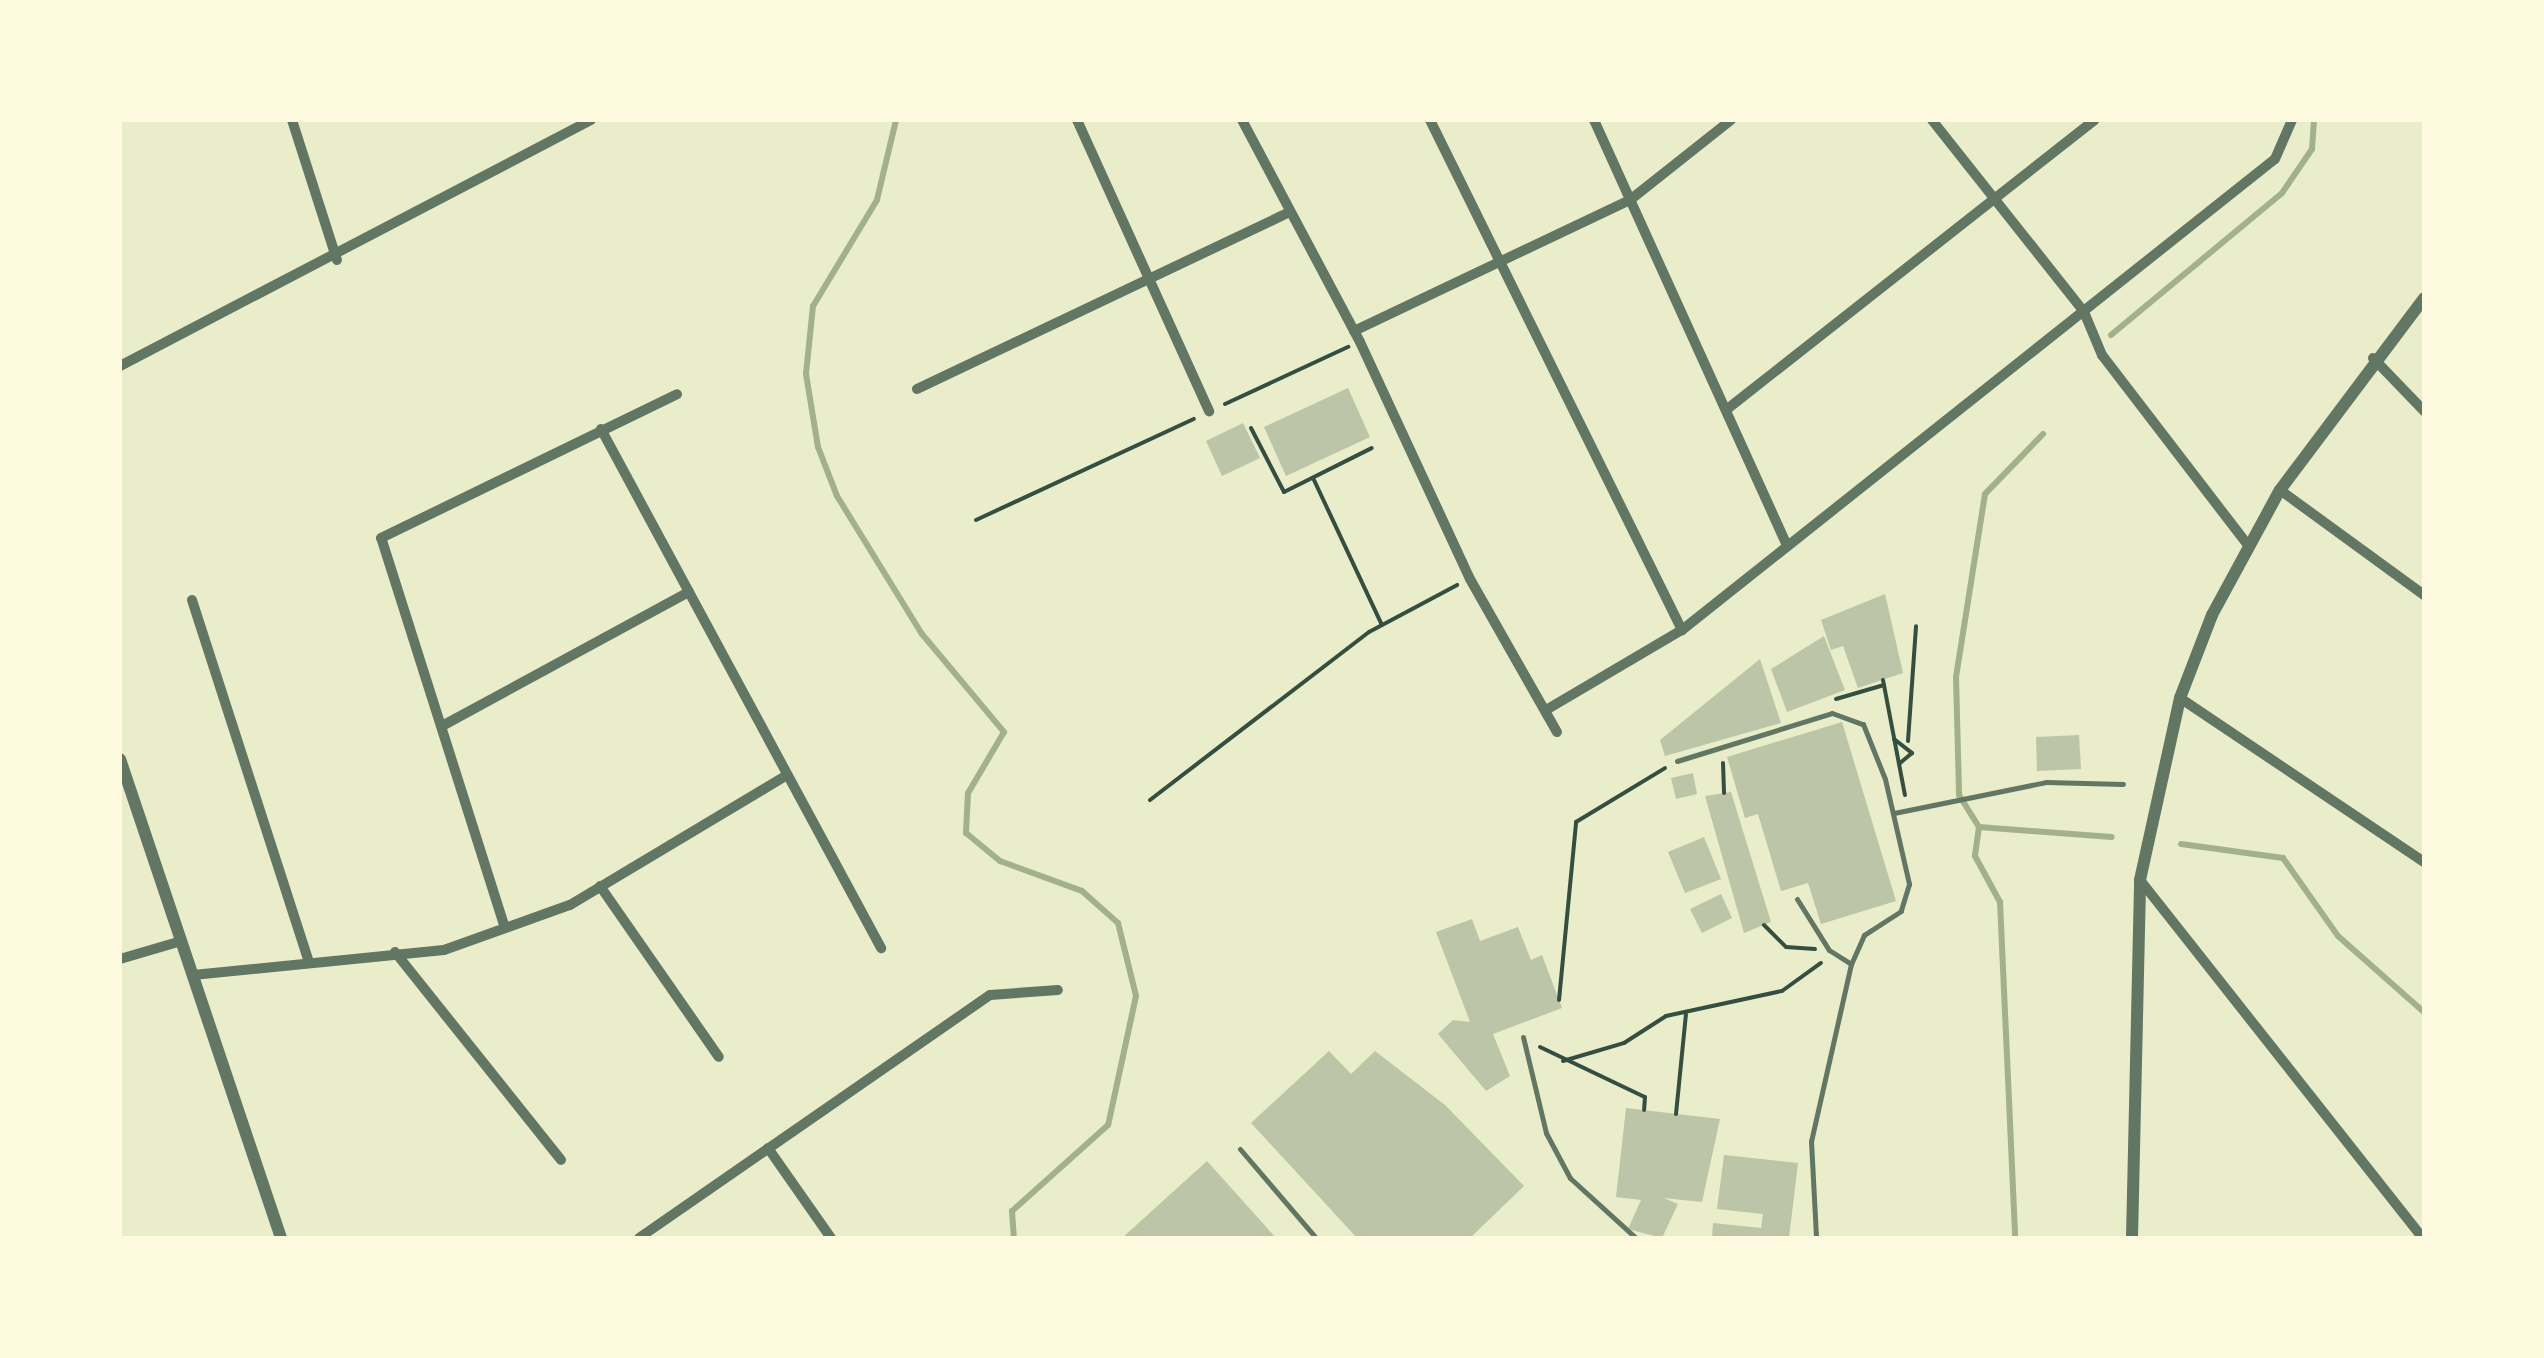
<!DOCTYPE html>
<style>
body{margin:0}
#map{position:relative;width:2544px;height:1358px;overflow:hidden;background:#e9edc9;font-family:"Noto Serif",serif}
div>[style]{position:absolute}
.stream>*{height:6px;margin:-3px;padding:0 3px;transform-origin:3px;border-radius:3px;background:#a3b18a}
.building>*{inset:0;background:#bcc5a7}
.path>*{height:4px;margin:-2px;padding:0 2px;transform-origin:2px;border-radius:2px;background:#344e41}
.service>*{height:5px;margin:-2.5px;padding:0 2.5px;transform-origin:2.5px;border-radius:2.5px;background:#617663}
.minor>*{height:10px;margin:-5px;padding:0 5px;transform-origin:5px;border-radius:5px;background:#617663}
.tertiary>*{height:12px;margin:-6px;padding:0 6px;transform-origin:6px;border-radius:6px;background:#617663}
span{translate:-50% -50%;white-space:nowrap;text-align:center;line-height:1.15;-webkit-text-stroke:8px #fefae0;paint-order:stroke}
.frame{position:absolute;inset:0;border:122px solid #fefae0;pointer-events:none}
</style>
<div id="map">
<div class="stream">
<div style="left:896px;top:120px;width:82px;rotate:103.4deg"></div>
<div style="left:877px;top:200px;width:124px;rotate:121.1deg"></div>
<div style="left:813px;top:306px;width:68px;rotate:95.9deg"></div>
<div style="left:806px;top:374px;width:74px;rotate:80.7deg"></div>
<div style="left:818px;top:447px;width:53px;rotate:68.8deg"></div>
<div style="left:837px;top:496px;width:162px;rotate:58.4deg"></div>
<div style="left:922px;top:634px;width:128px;rotate:50.1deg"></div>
<div style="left:1004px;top:732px;width:71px;rotate:120.5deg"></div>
<div style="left:968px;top:793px;width:40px;rotate:92.9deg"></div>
<div style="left:966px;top:833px;width:44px;rotate:39.5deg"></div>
<div style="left:1000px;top:861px;width:87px;rotate:20.1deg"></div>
<div style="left:1082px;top:891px;width:48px;rotate:41.6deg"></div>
<div style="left:1118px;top:923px;width:75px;rotate:76.1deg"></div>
<div style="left:1136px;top:996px;width:132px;rotate:102.2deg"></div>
<div style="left:1108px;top:1125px;width:129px;rotate:138.1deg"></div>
<div style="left:1012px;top:1211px;width:27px;rotate:86deg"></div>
<div style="left:2111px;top:335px;width:222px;rotate:-39.7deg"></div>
<div style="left:2282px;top:193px;width:53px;rotate:-55.7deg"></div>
<div style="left:2312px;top:149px;width:29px;rotate:-86deg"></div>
<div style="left:2043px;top:434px;width:83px;rotate:134deg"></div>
<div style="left:1985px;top:494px;width:185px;rotate:99deg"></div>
<div style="left:1956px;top:677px;width:118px;rotate:88.5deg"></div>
<div style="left:1959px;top:795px;width:38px;rotate:58deg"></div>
<div style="left:1979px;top:827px;width:133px;rotate:4.3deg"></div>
<div style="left:1979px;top:827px;width:29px;rotate:98deg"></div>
<div style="left:1975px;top:856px;width:52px;rotate:61.5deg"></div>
<div style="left:2000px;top:902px;width:336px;rotate:87.4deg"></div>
<div style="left:2181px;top:844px;width:103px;rotate:7.8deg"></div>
<div style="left:2283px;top:858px;width:95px;rotate:54.8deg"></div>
<div style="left:2338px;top:936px;width:115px;rotate:41.5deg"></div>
</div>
<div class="building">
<div style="clip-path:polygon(1348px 388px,1370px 437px,1286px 476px,1264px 427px)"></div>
<div style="clip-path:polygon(1243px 423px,1260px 458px,1222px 476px,1206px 441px)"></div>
<div style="clip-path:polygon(1885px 594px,1903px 673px,1858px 688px,1843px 646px,1831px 650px,1821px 620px)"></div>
<div style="clip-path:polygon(1824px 636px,1845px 690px,1787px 712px,1771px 669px)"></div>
<div style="clip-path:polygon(1760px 659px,1781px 723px,1665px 756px,1660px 740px)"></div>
<div style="clip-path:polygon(1842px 722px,1896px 901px,1821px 924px,1808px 883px,1781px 891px,1758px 814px,1745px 818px,1727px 757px)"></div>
<div style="clip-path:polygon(2079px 735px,2081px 769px,2037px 771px,2036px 737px)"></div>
<div style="clip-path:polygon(1693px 773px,1697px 794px,1676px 799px,1671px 778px)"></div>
<div style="clip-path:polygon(1731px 792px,1771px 922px,1744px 933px,1705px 796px)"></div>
<div style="clip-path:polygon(1704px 837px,1721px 879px,1685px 893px,1668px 852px)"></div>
<div style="clip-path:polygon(1721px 894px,1732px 918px,1702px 933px,1690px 909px)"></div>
<div style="clip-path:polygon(1472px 919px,1480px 941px,1518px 927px,1531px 960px,1542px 955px,1562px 1008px,1493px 1034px,1510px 1076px,1486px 1091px,1438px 1034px,1453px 1020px,1470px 1022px,1436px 932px)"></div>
<div style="clip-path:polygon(1329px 1051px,1351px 1074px,1375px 1051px,1445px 1105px,1524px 1186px,1470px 1238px,1357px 1238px,1251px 1123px)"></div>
<div style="clip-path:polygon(1626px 1108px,1720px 1119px,1702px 1202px,1664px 1198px,1678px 1204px,1662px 1238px,1628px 1229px,1641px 1200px,1616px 1197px)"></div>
<div style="clip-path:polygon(1724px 1155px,1798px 1163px,1789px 1238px,1712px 1238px,1713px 1223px,1761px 1228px,1763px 1214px,1717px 1209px)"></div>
<div style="clip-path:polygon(1207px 1161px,1276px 1238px,1122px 1238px)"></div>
</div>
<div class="path">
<div style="left:1225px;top:404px;width:136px;rotate:-24.9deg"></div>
<div style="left:1251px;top:428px;width:72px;rotate:62.7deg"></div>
<div style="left:1284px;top:492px;width:98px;rotate:-26.6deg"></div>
<div style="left:1314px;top:480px;width:160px;rotate:64.9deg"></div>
<div style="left:976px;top:520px;width:240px;rotate:-24.9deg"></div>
<div style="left:1883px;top:680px;width:117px;rotate:79.2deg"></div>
<div style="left:1836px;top:699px;width:50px;rotate:-16.3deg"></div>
<div style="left:1894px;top:739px;width:23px;rotate:38deg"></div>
<div style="left:1912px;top:753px;width:17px;rotate:140deg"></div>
<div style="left:1908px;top:741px;width:115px;rotate:-86deg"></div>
<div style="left:1723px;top:763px;width:30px;rotate:88deg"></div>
<div style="left:1150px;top:800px;width:276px;rotate:-37.5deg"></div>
<div style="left:1369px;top:632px;width:100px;rotate:-28.1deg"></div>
<div style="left:1764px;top:925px;width:31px;rotate:45deg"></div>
<div style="left:1786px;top:947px;width:29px;rotate:4deg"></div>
<div style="left:1559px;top:1000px;width:179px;rotate:-84.5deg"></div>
<div style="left:1576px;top:822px;width:104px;rotate:-31.2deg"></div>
<div style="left:1540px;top:1047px;width:116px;rotate:25.5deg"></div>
<div style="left:1645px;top:1097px;width:13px;rotate:94deg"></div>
<div style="left:1563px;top:1061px;width:64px;rotate:-16.4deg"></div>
<div style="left:1624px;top:1043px;width:50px;rotate:-32.7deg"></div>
<div style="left:1666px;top:1016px;width:119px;rotate:-12.2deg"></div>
<div style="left:1782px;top:991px;width:48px;rotate:-35.7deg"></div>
<div style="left:1676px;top:1114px;width:100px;rotate:-84.3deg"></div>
</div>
<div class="service">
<div style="left:1677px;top:761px;width:162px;rotate:-17.2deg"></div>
<div style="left:1832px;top:713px;width:33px;rotate:20deg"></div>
<div style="left:1863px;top:724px;width:59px;rotate:68.2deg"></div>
<div style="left:1885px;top:779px;width:108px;rotate:77.1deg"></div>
<div style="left:1909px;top:884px;width:28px;rotate:107deg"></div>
<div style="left:1901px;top:911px;width:44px;rotate:147deg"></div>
<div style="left:1864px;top:935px;width:32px;rotate:114deg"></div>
<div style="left:1851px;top:964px;width:181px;rotate:102.7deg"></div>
<div style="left:1811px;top:1141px;width:97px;rotate:87deg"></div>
<div style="left:1894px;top:813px;width:155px;rotate:-11.5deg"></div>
<div style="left:2046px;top:782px;width:77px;rotate:1.5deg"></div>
<div style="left:1797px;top:899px;width:60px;rotate:57.9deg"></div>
<div style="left:1829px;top:950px;width:26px;rotate:32deg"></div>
<div style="left:1523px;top:1037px;width:99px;rotate:76.5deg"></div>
<div style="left:1546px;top:1133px;width:51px;rotate:61.9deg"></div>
<div style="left:1570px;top:1178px;width:89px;rotate:42.3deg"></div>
<div style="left:1240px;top:1149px;width:117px;rotate:49.5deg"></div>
</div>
<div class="minor">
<div style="left:292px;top:120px;width:147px;rotate:72.2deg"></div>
<div style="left:1077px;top:120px;width:320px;rotate:65.6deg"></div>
<div style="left:1242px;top:120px;width:251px;rotate:62deg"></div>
<div style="left:1360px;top:342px;width:261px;rotate:65.1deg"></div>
<div style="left:1470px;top:579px;width:176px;rotate:60.4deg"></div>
<div style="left:1430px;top:120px;width:569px;rotate:63.71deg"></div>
<div style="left:1594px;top:120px;width:468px;rotate:65.6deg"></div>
<div style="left:1932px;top:120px;width:245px;rotate:51.6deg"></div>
<div style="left:2084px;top:312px;width:47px;rotate:67.3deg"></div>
<div style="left:2102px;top:355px;width:238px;rotate:52.5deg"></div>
<div style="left:1354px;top:331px;width:306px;rotate:-25.4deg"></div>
<div style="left:1630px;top:200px;width:129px;rotate:-38.4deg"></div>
<div style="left:2373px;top:358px;width:74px;rotate:46.1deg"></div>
<div style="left:120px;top:366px;width:531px;rotate:-27.58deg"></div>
<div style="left:917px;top:389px;width:413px;rotate:-25.4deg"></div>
<div style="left:1726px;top:410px;width:469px;rotate:-38.2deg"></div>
<div style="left:601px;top:429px;width:590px;rotate:61.65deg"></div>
<div style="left:2280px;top:490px;width:178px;rotate:36.1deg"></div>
<div style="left:192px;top:600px;width:377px;rotate:72.1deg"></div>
<div style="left:2180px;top:698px;width:294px;rotate:33.9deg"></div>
<div style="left:1546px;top:710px;width:158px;rotate:-30.5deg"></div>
<div style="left:1682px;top:630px;width:757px;rotate:-38.46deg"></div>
<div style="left:2275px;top:159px;width:43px;rotate:-66.4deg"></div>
<div style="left:442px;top:726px;width:281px;rotate:-28.5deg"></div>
<div style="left:2140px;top:880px;width:456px;rotate:51.7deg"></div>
<div style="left:600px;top:886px;width:208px;rotate:55.2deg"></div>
<div style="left:505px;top:928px;width:409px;rotate:-107.6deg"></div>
<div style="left:381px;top:538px;width:329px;rotate:-25.9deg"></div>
<div style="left:395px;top:952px;width:266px;rotate:51.4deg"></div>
<div style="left:120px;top:959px;width:64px;rotate:-16.4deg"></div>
<div style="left:193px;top:975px;width:252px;rotate:-5.7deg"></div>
<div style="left:444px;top:950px;width:134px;rotate:-19.7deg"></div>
<div style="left:570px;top:905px;width:253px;rotate:-30.9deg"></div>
<div style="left:768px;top:1148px;width:110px;rotate:55deg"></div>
<div style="left:639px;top:1238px;width:427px;rotate:-34.7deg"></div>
<div style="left:990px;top:995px;width:68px;rotate:-4.2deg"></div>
</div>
<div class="tertiary">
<div style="left:120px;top:759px;width:505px;rotate:71.42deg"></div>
<div style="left:2132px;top:1238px;width:358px;rotate:-88.7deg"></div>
<div style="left:2140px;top:880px;width:186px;rotate:-77.6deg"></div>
<div style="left:2180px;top:698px;width:89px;rotate:-68.9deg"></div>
<div style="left:2212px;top:615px;width:142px;rotate:-61.5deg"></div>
<div style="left:2280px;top:490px;width:240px;rotate:-53.1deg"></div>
</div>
<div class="frame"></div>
</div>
